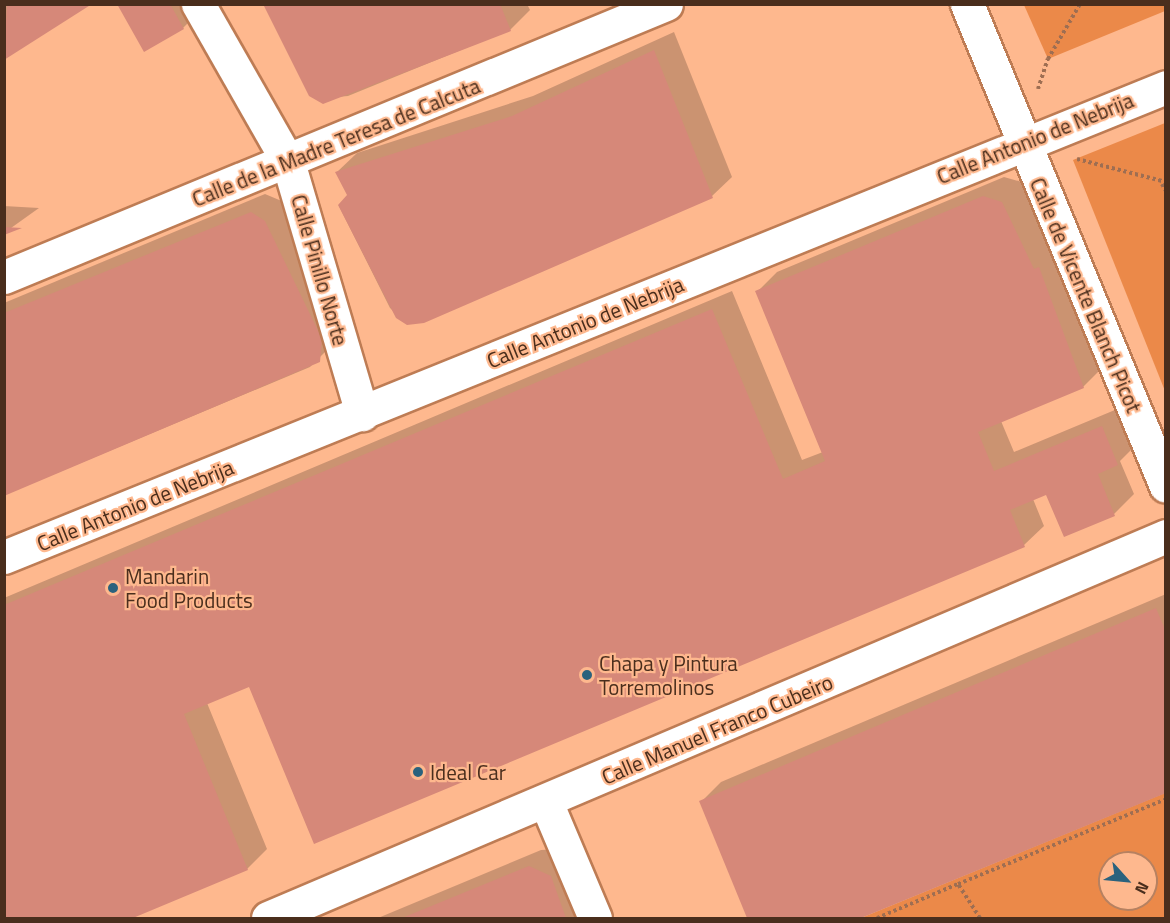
<!DOCTYPE html>
<style>
body{margin:0}
#map{position:relative;width:1170px;height:923px;overflow:hidden;background:#feb88e;font-family:"Titillium Web",sans-serif}
div>[style]{position:absolute}
.green>*{inset:0;background:#eb8949}
.shadow>*{inset:0;background:#0003}
.building>*{inset:0;background:#d68879}
.path>*{height:4px;margin-top:-2px;transform-origin:0;background:repeating-linear-gradient(90deg,#9e6e52 0 3px,transparent 0 6px)}
.roads{filter:drop-shadow(2px 0 #be7c54) drop-shadow(-2px 0 #be7c54) drop-shadow(0 2px #be7c54) drop-shadow(0 -2px #be7c54)}
.minor>*{height:33px;margin:-16.5px;padding:0 16.5px;transform-origin:16.5px;border-radius:16.5px;background:#fff}
.dots>*{width:16px;height:16px;translate:-50% -50%;box-sizing:border-box;border:3px solid #feb88e;border-radius:50%}
span{translate:-50% -50%;white-space:nowrap;text-align:center;line-height:1.15;-webkit-text-stroke:4.5px #feb88e;paint-order:stroke}
.street-label{font-size:21px;color:#4a2e1d}
.poi-label{font-size:21px;color:#4a2e1d}
.left{translate:0 -50%;text-align:left}
.frame{position:absolute;inset:0;border:6px solid #4a2e1d;pointer-events:none}
.north{position:absolute;left:1098px;top:851px;width:60px;height:60px;box-sizing:border-box;background:#feb88e;border:2px solid #b68161;border-radius:50%;rotate:117deg;font-size:16px;font-weight:700;line-height:24px;text-align:center;color:#4a2e1d}
.north::after{content:'';display:block;margin:auto;width:21px;height:27px;background:#2b627d;clip-path:polygon(50% 0,100% 100%,50% 72%,0 100%)}
</style>
<div id="map">
<div class="green">
<div style="clip-path:polygon(1165px 4px,1165px 11px,1048px 59px,1024px 5px)"></div>
<div style="clip-path:polygon(1165px 123px,1165px 391px,1073px 160px)"></div>
<div style="clip-path:polygon(evenodd,1165px 793px,1165px 918px,861px 918px,1165px 793px,1110px 863px,1146px 863px,1146px 899px,1110px 899px,1110px 863px)"></div>
</div>
<div class="shadow">
<div style="clip-path:polygon(4px 4px,90px 4px,4px 58px)"></div>
<div style="clip-path:polygon(119px 4px,187px 4px,194px 17px,183px 28px)"></div>
<div style="clip-path:polygon(265px 4px,527px 4px,530px 10px,510px 30px,348px 96px,316px 99px)"></div>
<div style="clip-path:polygon(674px 32px,732px 177px,712px 196px,408px 324px,390px 308px,339px 206px,349px 196px,337px 172px,357px 153px,533px 96px)"></div>
<div style="clip-path:polygon(1004px 177px,1022px 182px,1103px 367px,1083px 387px,1001px 421px,1014px 452px,1122px 407px,1137px 444px,1120px 461px,1134px 494px,1114px 514px,1047px 493px,1033px 499px,1044px 526px,1024px 545px,250px 685px,207px 703px,267px 849px,247px 869px,129px 918px,4px 918px,4px 598px,732px 291px,802px 460px,823px 452px,757px 292px,777px 272px)"></div>
<div style="clip-path:polygon(265px 194px,284px 202px,330px 347px,310px 367px,4px 495px,4px 303px)"></div>
<div style="clip-path:polygon(4px 206px,39px 208px,4px 233px)"></div>
<div style="clip-path:polygon(1166px 594px,1166px 792px,857px 918px,749px 918px,701px 802px,721px 782px)"></div>
<div style="clip-path:polygon(560px 849px,595px 918px,378px 918px,541px 850px)"></div>
</div>
<div class="building">
<div style="clip-path:polygon(7px 4px,92px 4px,4px 60px)"></div>
<div style="clip-path:polygon(117px 4px,170px 4px,184px 29px,144px 52px)"></div>
<div style="clip-path:polygon(263px 4px,500px 4px,511px 31px,323px 104px,309px 96px)"></div>
<div style="clip-path:polygon(654px 50px,713px 198px,424px 323px,407px 325px,396px 318px,338px 205px,347px 195px,335px 172px,512px 116px)"></div>
<div style="clip-path:polygon(983px 196px,1002px 202px,1034px 269px,1039px 267px,1084px 388px,978px 432px,994px 471px,1102px 426px,1118px 465px,1098px 474px,1115px 516px,1064px 537px,1046px 495px,1010px 510px,1025px 547px,314px 844px,249px 687px,184px 714px,248px 870px,133px 918px,4px 918px,4px 605px,712px 309px,783px 479px,825px 461px,755px 291px)"></div>
<div style="clip-path:polygon(251px 212px,265px 221px,322px 339px,320px 362px,4px 496px,4px 313px)"></div>
<div style="clip-path:polygon(4px 227px,22px 228px,4px 235px)"></div>
<div style="clip-path:polygon(1156px 608px,1166px 632px,1166px 793px,861px 918px,747px 918px,699px 801px)"></div>
<div style="clip-path:polygon(529px 866px,551px 876px,566px 918px,402px 918px)"></div>
</div>
<div class="path">
<div style="left:1038px;top:89px;width:32px;rotate:-72deg"></div>
<div style="left:1048px;top:59px;width:64px;rotate:-59.8deg"></div>
<div style="left:1077px;top:159px;width:92px;rotate:14.5deg"></div>
<div style="left:1162px;top:184px;width:8px;rotate:60deg"></div>
<div style="left:877px;top:918px;width:88px;rotate:-22.8deg"></div>
<div style="left:980px;top:918px;width:40px;rotate:-122.9deg"></div>
<div style="left:958px;top:884px;width:225px;rotate:-22.2deg"></div>
<div style="left:1165px;top:918px;width:1px"></div>
</div>
<div class="roads">
<div class="minor">
<div style="left:198px;top:4px;width:182px;rotate:60.3deg"></div>
<div style="left:288px;top:162px;width:263px;rotate:73.6deg"></div>
<div style="left:967px;top:4px;width:521px;rotate:67.57deg"></div>
<div style="left:4px;top:277px;width:716px;rotate:-22.41deg"></div>
<div style="left:4px;top:557px;width:1253px;rotate:-22.02deg"></div>
<div style="left:546px;top:802px;width:126px;rotate:67.1deg"></div>
<div style="left:268px;top:918px;width:976px;rotate:-23.04deg"></div>
</div>
</div>
<div class="dots">
<div style="left:113px;top:588px;background:#2b627d"></div>
<div style="left:587px;top:675px;background:#2b627d"></div>
<div style="left:418px;top:772px;background:#2b627d"></div>
</div>
<div class="street-label">
<span style="left:1035px;top:138px;rotate:-22deg">Calle Antonio de Nebrija</span>
<span style="left:336px;top:142px;rotate:-22deg">Calle de la Madre Teresa de Calcuta</span>
<span style="left:320px;top:270px;rotate:74deg">Calle Pinillo Norte</span>
<span style="left:1086px;top:295px;rotate:67deg">Calle de Vicente Blanch Picot</span>
<span style="left:585px;top:322px;rotate:-22deg">Calle Antonio de Nebrija</span>
<span style="left:135px;top:505px;rotate:-22deg">Calle Antonio de Nebrija</span>
<span style="left:717px;top:729px;rotate:-23deg">Calle Manuel Franco Cubeiro</span>
</div>
<div class="poi-label">
<span class="left" style="left:125px;top:588px">Mandarin<br>Food Products</span>
<span class="left" style="left:599px;top:675px">Chapa y Pintura<br>Torremolinos</span>
<span class="left" style="left:430px;top:772px">Ideal Car</span>
</div>
<div class="frame"></div>
<div class="north">N</div>
</div>
